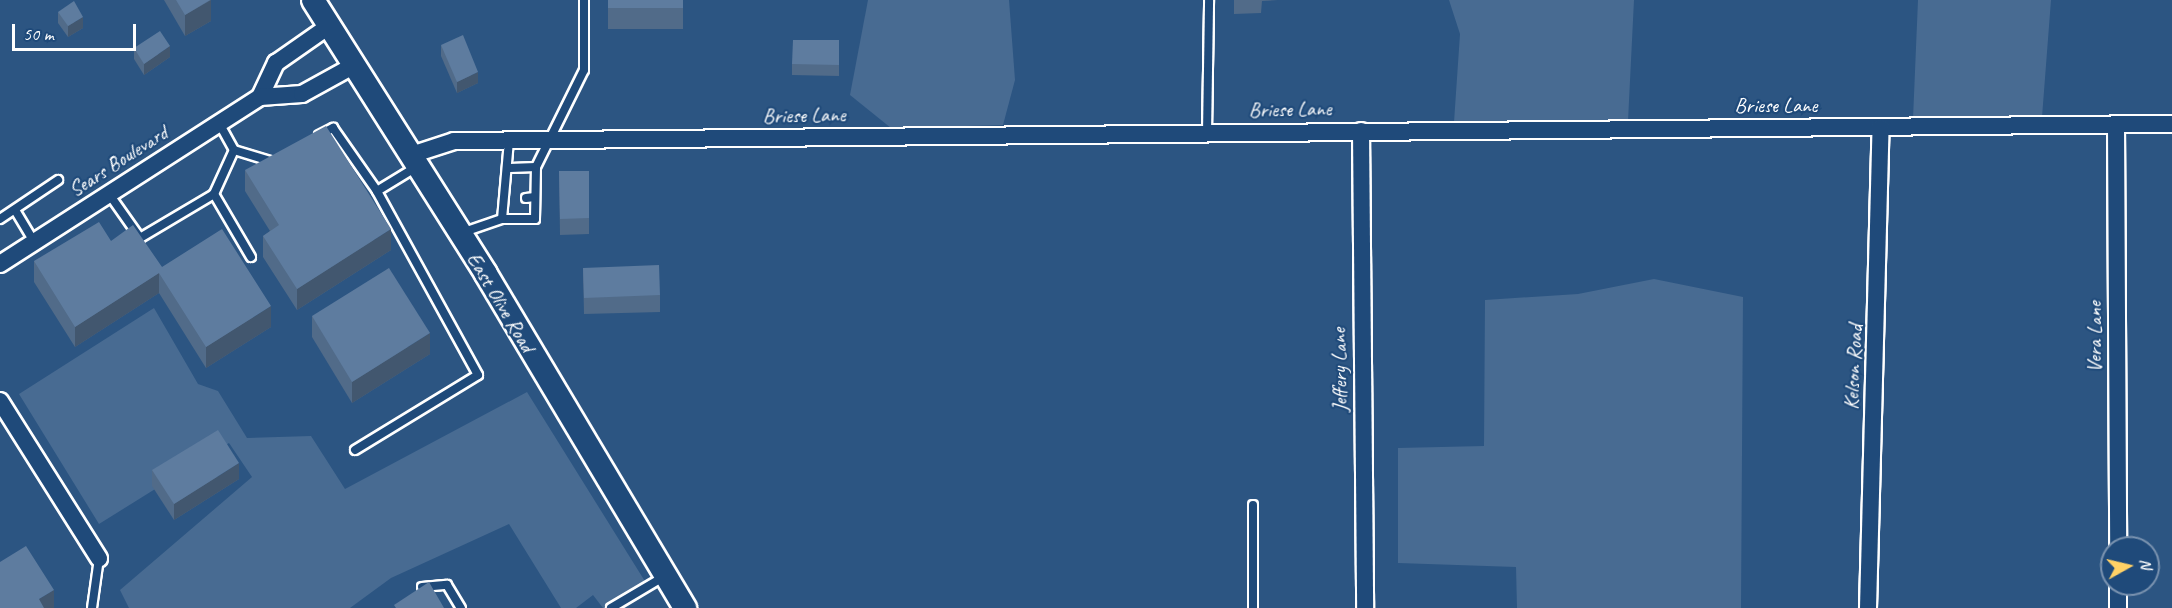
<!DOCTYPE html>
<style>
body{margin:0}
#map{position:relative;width:2172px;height:608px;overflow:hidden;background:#2c5582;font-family:Caveat,sans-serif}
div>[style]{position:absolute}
.green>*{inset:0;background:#486b92}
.roads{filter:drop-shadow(2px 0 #fff) drop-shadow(-2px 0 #fff) drop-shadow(0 2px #fff) drop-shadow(0 -2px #fff)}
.lane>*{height:8px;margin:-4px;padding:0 4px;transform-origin:4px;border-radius:4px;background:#1f4a7a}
.street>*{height:16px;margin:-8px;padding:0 8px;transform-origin:8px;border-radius:8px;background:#1f4a7a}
.secondary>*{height:22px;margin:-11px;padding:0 11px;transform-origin:11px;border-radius:11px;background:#1f4a7a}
.wall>*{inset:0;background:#516b89}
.shaded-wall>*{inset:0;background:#42576f}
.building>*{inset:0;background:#5e7c9f}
span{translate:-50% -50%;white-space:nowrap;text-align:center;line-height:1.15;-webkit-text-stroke:4.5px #1f4a7a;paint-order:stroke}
.street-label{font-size:21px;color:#fff}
.north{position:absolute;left:2100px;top:536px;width:60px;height:60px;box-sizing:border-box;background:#1f4a7a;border:2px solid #7992af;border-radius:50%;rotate:82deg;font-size:16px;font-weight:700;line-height:24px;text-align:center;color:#fff}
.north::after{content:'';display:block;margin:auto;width:21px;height:27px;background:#ffd166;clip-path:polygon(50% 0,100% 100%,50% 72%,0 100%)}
.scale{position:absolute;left:12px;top:24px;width:124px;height:27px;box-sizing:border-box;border:3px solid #fff;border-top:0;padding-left:8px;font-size:18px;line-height:21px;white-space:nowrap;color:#fff;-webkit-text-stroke:4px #1f4a7a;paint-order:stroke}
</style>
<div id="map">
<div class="green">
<div style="clip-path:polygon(868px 0,1009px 0,1015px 80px,1003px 125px,891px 128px,850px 95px)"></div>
<div style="clip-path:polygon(1449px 0,1634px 0,1628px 121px,1454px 122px,1460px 34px)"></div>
<div style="clip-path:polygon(1918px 0,2051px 0,2042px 117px,1913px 119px)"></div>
<div style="clip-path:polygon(1654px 279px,1743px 297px,1741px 608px,1517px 608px,1516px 567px,1398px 563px,1398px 448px,1484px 446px,1485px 300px,1578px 294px)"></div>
<div style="clip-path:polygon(154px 308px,198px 384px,218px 391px,247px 438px,311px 436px,345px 489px,527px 392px,651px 591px,625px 608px,603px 608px,593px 595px,576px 608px,561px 608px,509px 524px,391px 578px,350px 608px,129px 608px,120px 590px,252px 477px,229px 443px,99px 524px,19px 394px)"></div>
</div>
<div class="roads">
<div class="lane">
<div style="left:219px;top:123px;width:31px;rotate:61deg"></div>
<div style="left:234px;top:150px;width:39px;rotate:17deg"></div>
<div style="left:1207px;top:133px;width:133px;rotate:-89.1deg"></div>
<div style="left:319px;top:135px;width:16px;rotate:-27deg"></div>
<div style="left:333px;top:128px;width:77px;rotate:55.1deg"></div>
<div style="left:510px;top:168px;width:26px;rotate:-2deg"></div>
<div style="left:109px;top:194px;width:54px;rotate:54.8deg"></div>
<div style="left:140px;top:238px;width:86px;rotate:-30.7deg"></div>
<div style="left:214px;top:194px;width:48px;rotate:-65.6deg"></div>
<div style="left:214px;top:194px;width:73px;rotate:59.6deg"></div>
<div style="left:526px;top:198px;width:9px;rotate:-6deg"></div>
<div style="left:15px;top:210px;width:37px;rotate:59deg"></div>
<div style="left:0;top:219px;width:70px;rotate:-33.9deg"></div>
<div style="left:502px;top:219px;width:33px"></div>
<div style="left:535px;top:219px;width:52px;rotate:-88.9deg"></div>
<div style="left:536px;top:167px;width:108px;rotate:-63.7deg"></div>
<div style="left:584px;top:70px;width:70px;rotate:-90deg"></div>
<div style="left:461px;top:233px;width:43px;rotate:-18.9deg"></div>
<div style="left:502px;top:219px;width:78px;rotate:-84.9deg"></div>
<div style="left:355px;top:450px;width:144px;rotate:-31.4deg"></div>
<div style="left:478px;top:375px;width:210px;rotate:-118.8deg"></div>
<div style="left:377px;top:191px;width:48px;rotate:-31.4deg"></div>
<div style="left:1253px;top:505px;width:103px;rotate:90deg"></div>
<div style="left:422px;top:587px;width:25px;rotate:-5deg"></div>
<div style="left:447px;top:585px;width:27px;rotate:59deg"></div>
<div style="left:92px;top:608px;width:50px;rotate:-82deg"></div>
<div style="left:611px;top:608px;width:63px;rotate:-30.7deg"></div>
</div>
<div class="street">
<div style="left:260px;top:97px;width:38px;rotate:-65deg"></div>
<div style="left:276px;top:63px;width:65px;rotate:-34.9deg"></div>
<div style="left:2116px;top:125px;width:423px;rotate:89.7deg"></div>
<div style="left:1361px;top:131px;width:477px;rotate:89.5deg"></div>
<div style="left:411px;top:155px;width:45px;rotate:-18deg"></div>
<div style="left:454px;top:141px;width:1718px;rotate:-0.57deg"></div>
<div style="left:0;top:264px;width:309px;rotate:-32.7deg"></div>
<div style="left:260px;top:97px;width:42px;rotate:-4.1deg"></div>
<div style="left:302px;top:94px;width:58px;rotate:-28.8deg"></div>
<div style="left:0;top:401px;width:186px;rotate:57.8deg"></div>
<div style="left:2118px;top:584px;width:24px;rotate:90deg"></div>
<div style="left:1868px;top:608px;width:481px;rotate:-88.5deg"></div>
</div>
<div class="secondary">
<div style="left:313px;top:0;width:324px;rotate:57.7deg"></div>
<div style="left:486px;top:274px;width:389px;rotate:59.2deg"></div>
</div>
</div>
<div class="wall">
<div style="clip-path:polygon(164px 0,211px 0,211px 21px,185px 36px)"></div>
<div style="clip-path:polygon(608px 0,683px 0,683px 29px,608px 29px)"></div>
<div style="clip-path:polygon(1234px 0,1278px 0,1262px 1px,1261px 13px,1234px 14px)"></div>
<div style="clip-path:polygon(58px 12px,83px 28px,68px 37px,58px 23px)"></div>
<div style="clip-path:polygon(839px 40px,839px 76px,792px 75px,792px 64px)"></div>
<div style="clip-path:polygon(441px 45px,478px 83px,457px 93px,441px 56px)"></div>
<div style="clip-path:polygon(134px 48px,170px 57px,144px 75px,134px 59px)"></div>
<div style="clip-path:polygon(245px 170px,391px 250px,297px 310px,263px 257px,263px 236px,270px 231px,245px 191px)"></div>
<div style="clip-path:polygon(559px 171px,589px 171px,589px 234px,560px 235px)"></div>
<div style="clip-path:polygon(111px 241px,162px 267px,271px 327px,206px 368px,159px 293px,75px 347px,34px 282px,34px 261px)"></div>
<div style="clip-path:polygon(583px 268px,660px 295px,660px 312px,584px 314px)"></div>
<div style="clip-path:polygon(312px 316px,430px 354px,352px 403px,312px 337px)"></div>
<div style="clip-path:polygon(152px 470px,239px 479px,174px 520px,152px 486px)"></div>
</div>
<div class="shaded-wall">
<div style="clip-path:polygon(211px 0,211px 21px,185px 36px,185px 15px)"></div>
<div style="clip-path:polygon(83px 17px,83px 28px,68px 37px,68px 26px)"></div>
<div style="clip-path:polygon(170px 46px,170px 57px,144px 75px,144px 64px)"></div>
<div style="clip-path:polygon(478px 72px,478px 83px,457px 93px,457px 82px)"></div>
<div style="clip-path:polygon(391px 229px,391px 250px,297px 310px,297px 289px)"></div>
<div style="clip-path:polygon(159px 273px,159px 293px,75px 347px,75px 327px)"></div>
<div style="clip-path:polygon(271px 306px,271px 327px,206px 368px,206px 347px)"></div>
<div style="clip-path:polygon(430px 333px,430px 354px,352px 403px,352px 382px)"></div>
<div style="clip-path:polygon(239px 463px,239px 479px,174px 520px,174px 504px)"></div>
<div style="clip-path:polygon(54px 590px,54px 608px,39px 608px,39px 599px)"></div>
</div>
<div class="building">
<div style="clip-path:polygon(176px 0,210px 0,185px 15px)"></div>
<div style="clip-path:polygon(608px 0,683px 0,683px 8px,608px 8px)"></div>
<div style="clip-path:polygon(74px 1px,83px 17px,68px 26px,58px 12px)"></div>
<div style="clip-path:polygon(160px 31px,170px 46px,144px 64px,134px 48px)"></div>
<div style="clip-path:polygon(463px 35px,478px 72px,457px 82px,441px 45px)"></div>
<div style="clip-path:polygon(793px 40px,839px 40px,839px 65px,792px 64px)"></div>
<div style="clip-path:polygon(326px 126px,391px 229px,297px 289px,263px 236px,279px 225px,245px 170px)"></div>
<div style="clip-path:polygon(559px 171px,589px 171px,589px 218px,560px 219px)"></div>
<div style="clip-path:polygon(99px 222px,111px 241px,133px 225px,162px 267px,222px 229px,271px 306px,206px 347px,159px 273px,75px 327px,34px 261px)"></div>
<div style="clip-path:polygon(659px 265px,660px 295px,584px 298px,583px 268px)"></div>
<div style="clip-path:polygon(389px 268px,430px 333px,352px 382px,312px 316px)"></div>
<div style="clip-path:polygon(218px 430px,239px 463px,174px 504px,152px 470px)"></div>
<div style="clip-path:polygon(26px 546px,54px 590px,39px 599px,44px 608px,0 608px,0 562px)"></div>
<div style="clip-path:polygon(429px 582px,444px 608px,396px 608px,394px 605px)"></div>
</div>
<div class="street-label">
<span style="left:1776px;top:105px">Briese Lane</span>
<span style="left:1290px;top:109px;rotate:-1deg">Briese Lane</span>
<span style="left:804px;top:115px;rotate:-1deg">Briese Lane</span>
<span style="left:118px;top:161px;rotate:-33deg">Sears Boulevard</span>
<span style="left:501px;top:302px;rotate:59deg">East Olive Road</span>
<span style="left:2094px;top:337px;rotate:-90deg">Vera Lane</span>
<span style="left:1853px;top:367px;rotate:-87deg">Kelson Road</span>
<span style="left:1339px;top:370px;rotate:-91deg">Jeffery Lane</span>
</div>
<div class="north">N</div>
<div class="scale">50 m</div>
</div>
